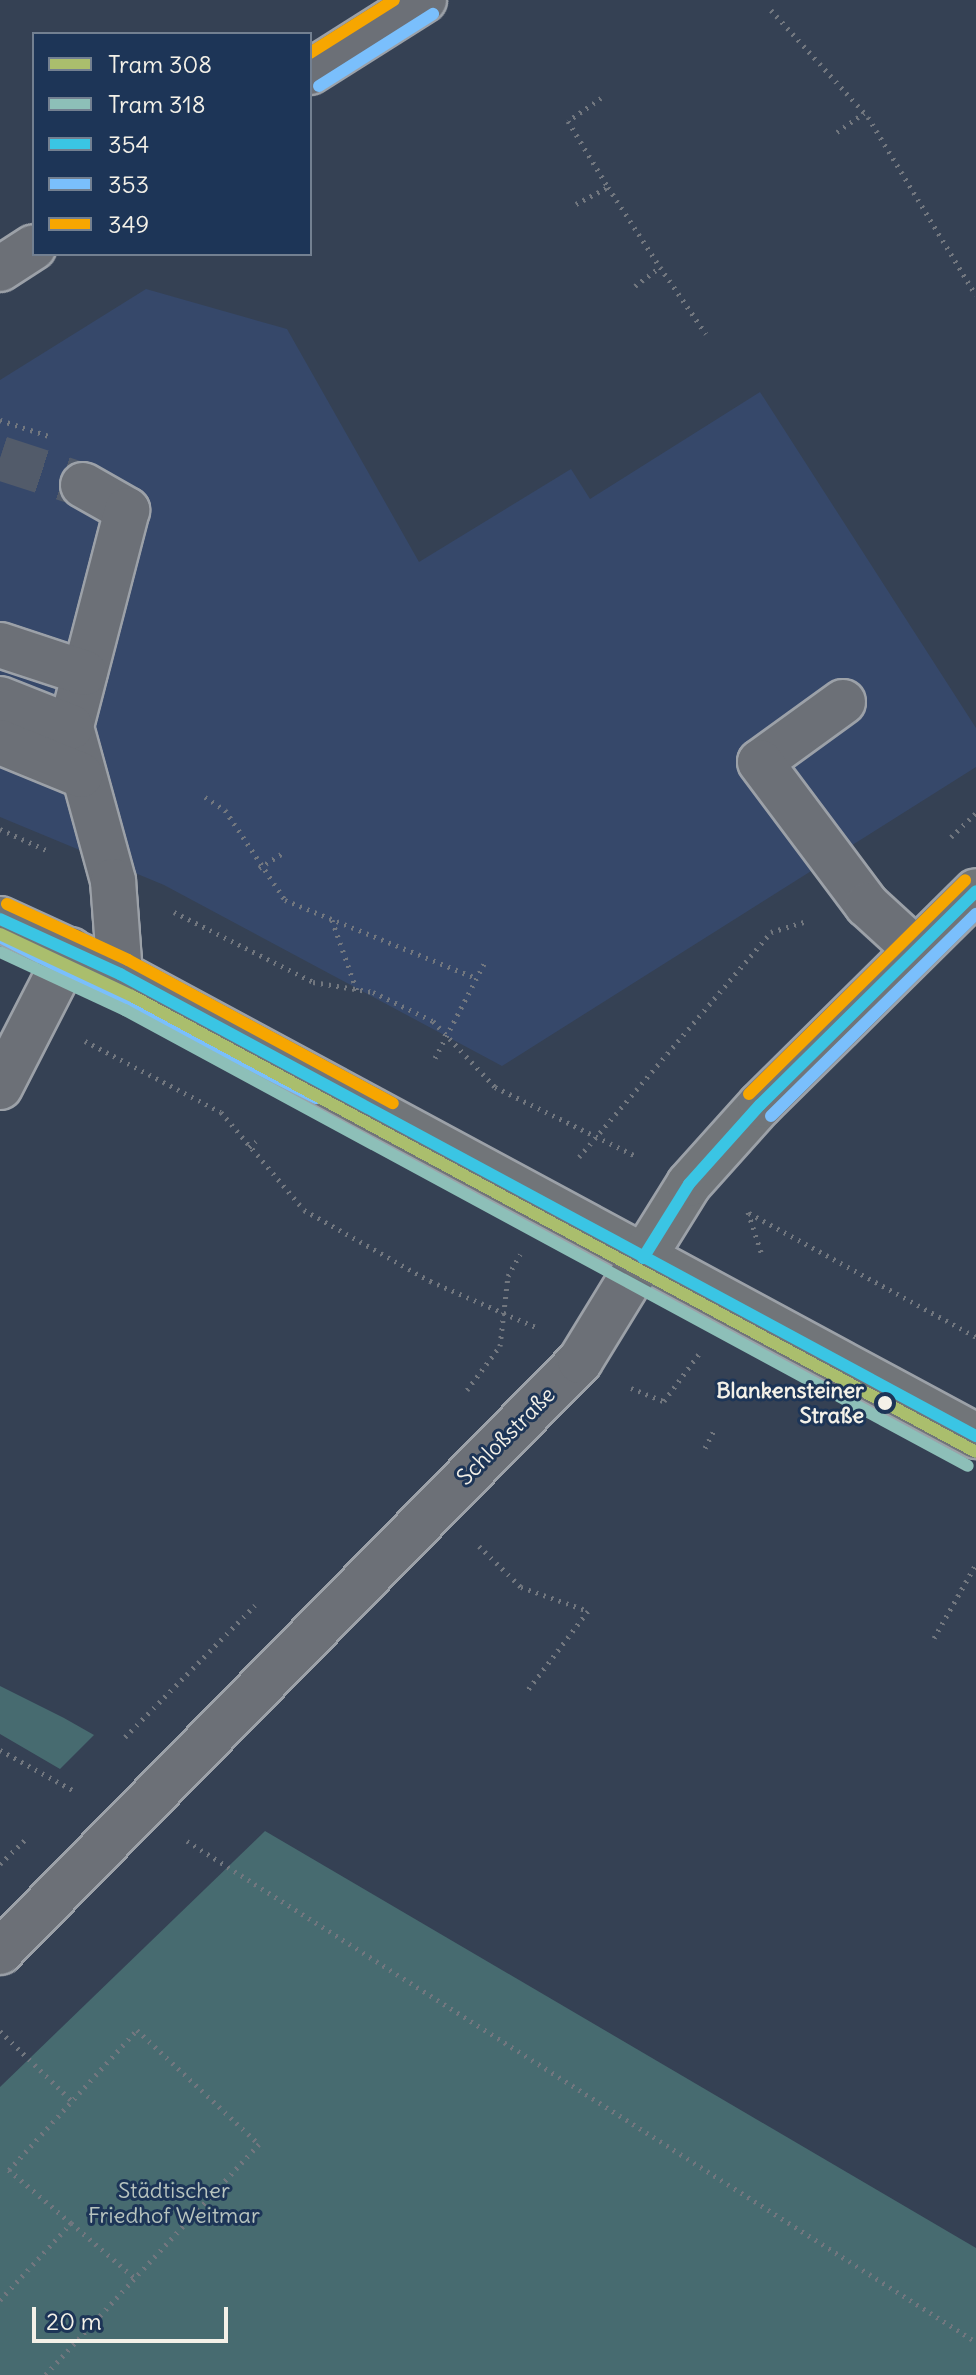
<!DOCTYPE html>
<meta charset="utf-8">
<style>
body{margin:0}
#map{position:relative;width:976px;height:2375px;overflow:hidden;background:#354154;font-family:Delius,sans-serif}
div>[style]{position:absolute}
.built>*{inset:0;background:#36486a}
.green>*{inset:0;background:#476b70}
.minor-tunnel>*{height:44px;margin-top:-22px;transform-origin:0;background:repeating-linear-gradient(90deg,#525b6a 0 44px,transparent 0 66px)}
.path>*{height:5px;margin-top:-2.5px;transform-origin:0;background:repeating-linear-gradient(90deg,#72777f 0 2px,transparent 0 8px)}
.roads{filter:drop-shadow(2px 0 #9ca1a8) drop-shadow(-2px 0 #9ca1a8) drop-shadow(0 2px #9ca1a8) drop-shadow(0 -2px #9ca1a8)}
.minor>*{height:44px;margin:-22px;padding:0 22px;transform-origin:22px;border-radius:22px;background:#6c7077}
.major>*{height:44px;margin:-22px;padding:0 22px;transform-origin:22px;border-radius:22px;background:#717579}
.bus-1>*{height:12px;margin:-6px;padding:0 6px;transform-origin:6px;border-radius:6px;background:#3ac5e4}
.bus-2>*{height:12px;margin:-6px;padding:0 6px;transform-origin:6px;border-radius:6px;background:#7abffc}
.bus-3>*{height:12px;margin:-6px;padding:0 6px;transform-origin:6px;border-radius:6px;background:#f7a600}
.tram-1>*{height:12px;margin:-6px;padding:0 6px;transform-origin:6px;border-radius:6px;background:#aabe6d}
.tram-2>*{height:12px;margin:-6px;padding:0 6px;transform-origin:6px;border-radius:6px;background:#8dbfb8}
.dots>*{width:22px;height:22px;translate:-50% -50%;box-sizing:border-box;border:4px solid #1d3557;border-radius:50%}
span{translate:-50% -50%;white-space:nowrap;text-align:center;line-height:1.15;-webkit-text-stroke:6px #1d3557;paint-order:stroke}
.stop-label{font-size:22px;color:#f4f1e8;font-weight:700}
.right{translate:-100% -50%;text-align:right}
.street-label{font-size:22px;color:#f4f1e8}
.park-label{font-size:22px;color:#b8c4bf}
.legend{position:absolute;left:32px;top:32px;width:280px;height:224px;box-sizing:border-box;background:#1d3557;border:2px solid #738091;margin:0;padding:10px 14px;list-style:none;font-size:24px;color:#f4f1e8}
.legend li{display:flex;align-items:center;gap:16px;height:40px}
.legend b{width:40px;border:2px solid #738091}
.scale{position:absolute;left:32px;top:2307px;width:196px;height:36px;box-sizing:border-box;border:4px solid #f4f1e8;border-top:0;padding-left:10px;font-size:24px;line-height:28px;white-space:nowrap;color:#f4f1e8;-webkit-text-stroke:6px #1d3557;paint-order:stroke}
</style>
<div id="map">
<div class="built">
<div style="clip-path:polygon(146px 289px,287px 329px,419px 562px,571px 469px,590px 499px,760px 392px,976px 728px,976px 767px,502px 1066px,164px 885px,0 817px,0 380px)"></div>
</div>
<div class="green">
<div style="clip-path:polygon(0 1686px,64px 1718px,94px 1735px,60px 1769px,0 1734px)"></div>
<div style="clip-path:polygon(265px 1831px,976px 2248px,976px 2375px,0 2375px,0 2087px)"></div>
</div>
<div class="minor-tunnel">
<div style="left:0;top:458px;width:87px;rotate:18deg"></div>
</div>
<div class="path">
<div style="left:771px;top:10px;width:144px;rotate:47.8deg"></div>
<div style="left:868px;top:117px;width:208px;rotate:58.8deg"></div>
<div style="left:601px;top:98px;width:40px;rotate:145.1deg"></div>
<div style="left:568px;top:121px;width:77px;rotate:58.8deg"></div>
<div style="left:837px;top:132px;width:33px;rotate:-35deg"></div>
<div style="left:576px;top:204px;width:36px;rotate:-28deg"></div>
<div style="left:608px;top:187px;width:95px;rotate:57deg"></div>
<div style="left:635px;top:286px;width:31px;rotate:-37deg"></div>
<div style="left:660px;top:267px;width:81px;rotate:55.5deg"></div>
<div style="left:0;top:420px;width:55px;rotate:18.1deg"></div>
<div style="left:205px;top:797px;width:24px;rotate:33deg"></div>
<div style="left:225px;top:810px;width:108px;rotate:56.3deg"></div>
<div style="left:285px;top:900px;width:204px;rotate:22.2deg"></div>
<div style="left:0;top:829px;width:51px;rotate:24.5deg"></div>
<div style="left:951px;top:837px;width:35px;rotate:-44deg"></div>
<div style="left:259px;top:868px;width:28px;rotate:-32deg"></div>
<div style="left:174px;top:912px;width:156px;rotate:26.7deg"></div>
<div style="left:313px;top:982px;width:61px;rotate:9.5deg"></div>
<div style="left:373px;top:992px;width:67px;rotate:25.8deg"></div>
<div style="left:433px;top:1021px;width:91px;rotate:46.8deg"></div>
<div style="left:495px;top:1087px;width:159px;rotate:26.1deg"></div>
<div style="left:332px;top:920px;width:75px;rotate:70.6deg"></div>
<div style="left:85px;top:1041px;width:153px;rotate:27.6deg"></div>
<div style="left:221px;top:1112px;width:128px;rotate:49.7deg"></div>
<div style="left:304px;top:1210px;width:145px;rotate:29.4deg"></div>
<div style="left:430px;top:1281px;width:116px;rotate:23.5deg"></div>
<div style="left:435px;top:1058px;width:110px;rotate:-62.5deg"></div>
<div style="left:249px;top:1147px;width:9px;rotate:-41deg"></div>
<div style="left:579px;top:1157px;width:296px;rotate:-49.5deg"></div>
<div style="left:771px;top:932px;width:39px;rotate:-17deg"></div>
<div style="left:748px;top:1212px;width:45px;rotate:72deg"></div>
<div style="left:749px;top:1213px;width:259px;rotate:28.6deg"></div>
<div style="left:631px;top:1388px;width:35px;rotate:22deg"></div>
<div style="left:664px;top:1401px;width:62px;rotate:-53.5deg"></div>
<div style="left:467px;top:1390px;width:55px;rotate:-53.1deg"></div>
<div style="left:500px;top:1346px;width:70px;rotate:-83.5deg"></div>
<div style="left:508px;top:1276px;width:25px;rotate:-61deg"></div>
<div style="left:705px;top:1448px;width:20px;rotate:-63deg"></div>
<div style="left:479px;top:1546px;width:59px;rotate:44.3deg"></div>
<div style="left:521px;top:1587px;width:71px;rotate:19.7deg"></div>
<div style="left:588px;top:1611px;width:101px;rotate:127.3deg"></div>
<div style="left:934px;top:1638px;width:85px;rotate:-60.4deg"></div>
<div style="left:125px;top:1737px;width:185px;rotate:-45.4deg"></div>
<div style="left:0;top:1750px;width:87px;rotate:28.9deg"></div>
<div style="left:187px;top:1841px;width:935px;rotate:32.41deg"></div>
<div style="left:0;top:1864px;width:36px;rotate:-44deg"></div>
<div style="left:0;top:2031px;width:100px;rotate:44.2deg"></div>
<div style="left:71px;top:2223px;width:84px;rotate:40.7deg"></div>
<div style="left:0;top:2300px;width:105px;rotate:-47.3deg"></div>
<div style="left:71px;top:2223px;width:82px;rotate:-139.5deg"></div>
<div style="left:9px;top:2170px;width:190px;rotate:-47.6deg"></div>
<div style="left:137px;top:2030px;width:167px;rotate:43.1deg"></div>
<div style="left:259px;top:2144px;width:315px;rotate:132.8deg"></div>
</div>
<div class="roads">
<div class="minor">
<div style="left:310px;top:72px;width:135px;rotate:-32.3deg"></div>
<div style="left:0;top:269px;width:40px;rotate:-32.9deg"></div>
<div style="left:83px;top:485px;width:51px;rotate:29.6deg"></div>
<div style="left:127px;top:510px;width:224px;rotate:104.5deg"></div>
<div style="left:71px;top:727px;width:160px;rotate:74.7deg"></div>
<div style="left:113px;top:881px;width:93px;rotate:85.7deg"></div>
<div style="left:0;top:645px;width:89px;rotate:18.2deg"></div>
<div style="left:0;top:699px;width:76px;rotate:21.5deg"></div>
<div style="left:843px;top:702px;width:102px;rotate:144.1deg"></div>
<div style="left:760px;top:762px;width:179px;rotate:53.2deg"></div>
<div style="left:867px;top:905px;width:64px;rotate:42.5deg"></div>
<div style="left:0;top:742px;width:87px;rotate:22.2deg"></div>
<div style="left:0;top:1087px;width:154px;rotate:-62.9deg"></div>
<div style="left:0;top:1952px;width:828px;rotate:-45.54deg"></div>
<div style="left:580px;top:1361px;width:121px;rotate:-58.5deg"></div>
</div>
<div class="major">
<div style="left:0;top:919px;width:132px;rotate:24.6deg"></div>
<div style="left:120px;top:974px;width:973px;rotate:28.36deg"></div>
<div style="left:643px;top:1258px;width:87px;rotate:-58.1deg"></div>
<div style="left:689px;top:1184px;width:106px;rotate:-48.1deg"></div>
<div style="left:760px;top:1105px;width:304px;rotate:-44.7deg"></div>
</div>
</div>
<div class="bus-1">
<div style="left:0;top:919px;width:132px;rotate:24.6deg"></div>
<div style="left:120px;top:974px;width:973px;rotate:28.36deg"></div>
<div style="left:643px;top:1258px;width:87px;rotate:-58.1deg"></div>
<div style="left:689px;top:1184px;width:106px;rotate:-48.1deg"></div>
<div style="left:760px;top:1105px;width:304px;rotate:-44.7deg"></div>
</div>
<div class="bus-2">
<div style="left:319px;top:86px;width:135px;rotate:-32.3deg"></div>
<div style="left:0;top:937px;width:355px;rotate:27deg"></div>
<div style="left:771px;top:1116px;width:288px;rotate:-44.6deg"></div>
</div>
<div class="bus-3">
<div style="left:310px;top:53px;width:99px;rotate:-32.2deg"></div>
<div style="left:7px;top:904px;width:133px;rotate:24.8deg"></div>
<div style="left:128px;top:960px;width:301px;rotate:28.4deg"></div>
<div style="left:749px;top:1094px;width:304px;rotate:-44.7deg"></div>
</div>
<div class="tram-1">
<div style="left:0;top:934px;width:146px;rotate:25.2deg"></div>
<div style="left:132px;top:996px;width:959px;rotate:28.38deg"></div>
</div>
<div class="tram-2">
<div style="left:0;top:952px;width:138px;rotate:24.9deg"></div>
<div style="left:125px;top:1010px;width:958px;rotate:28.41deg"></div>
</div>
<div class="dots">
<div style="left:885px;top:1403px;background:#f4f1e8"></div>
</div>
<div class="stop-label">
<span class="right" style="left:864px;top:1403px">Blankensteiner<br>Straße</span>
</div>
<div class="street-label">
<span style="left:506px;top:1436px;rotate:-45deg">Schloßstraße</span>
</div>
<div class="park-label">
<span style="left:174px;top:2203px">Städtischer<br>Friedhof Weitmar</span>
</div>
<ul class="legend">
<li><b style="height:10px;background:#aabe6d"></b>Tram 308</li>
<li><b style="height:10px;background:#8dbfb8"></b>Tram 318</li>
<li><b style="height:10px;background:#3ac5e4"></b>354</li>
<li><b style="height:10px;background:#7abffc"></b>353</li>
<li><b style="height:10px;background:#f7a600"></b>349</li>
</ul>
<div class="scale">20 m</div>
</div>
